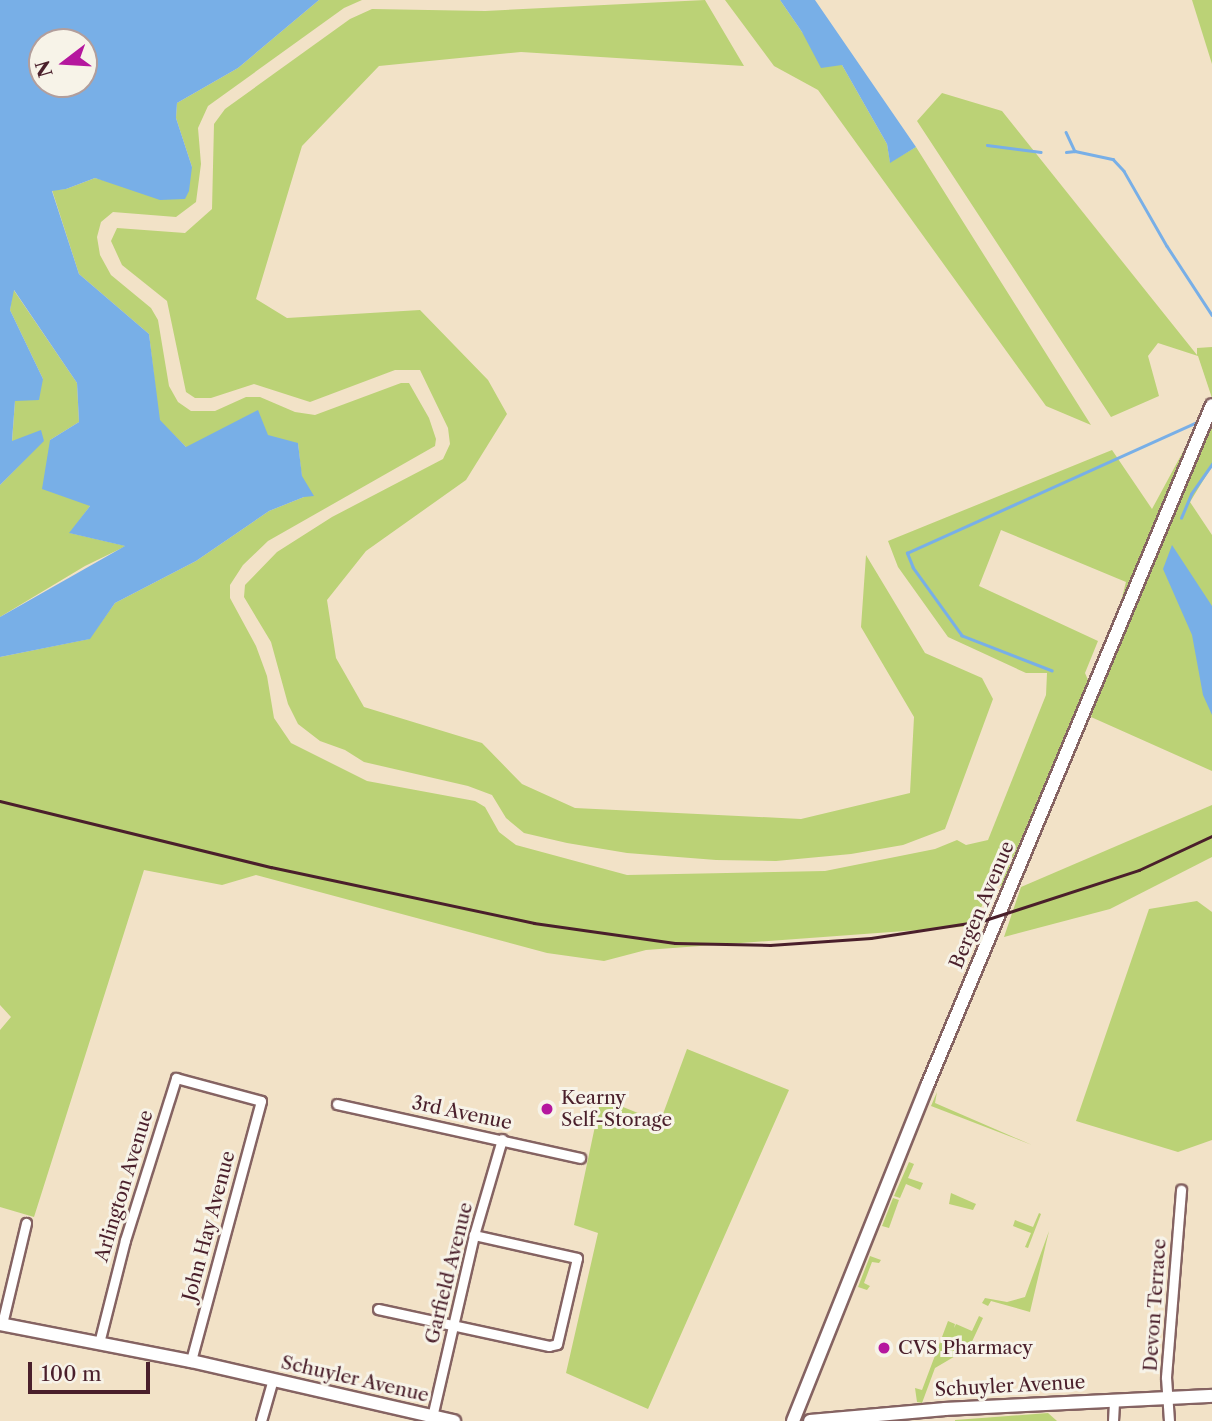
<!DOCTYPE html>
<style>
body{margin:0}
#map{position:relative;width:1212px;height:1421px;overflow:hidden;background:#f2e2c7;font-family:"Libre Caslon Text",serif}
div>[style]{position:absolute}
.green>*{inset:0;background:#bbd276}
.water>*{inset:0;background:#78afe7}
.stream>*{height:2.5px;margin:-1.25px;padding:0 1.25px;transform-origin:1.25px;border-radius:1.25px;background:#78afe7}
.roads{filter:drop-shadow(2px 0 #856362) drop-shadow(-2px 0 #856362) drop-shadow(0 2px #856362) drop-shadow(0 -2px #856362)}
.street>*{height:9px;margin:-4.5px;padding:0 4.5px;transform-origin:4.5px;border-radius:4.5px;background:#fff}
.secondary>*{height:12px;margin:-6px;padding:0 6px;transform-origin:6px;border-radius:6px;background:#fff}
.rail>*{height:2.5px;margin:-1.25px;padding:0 1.25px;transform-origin:1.25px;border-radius:1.25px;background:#4a1f2b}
.dots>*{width:19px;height:19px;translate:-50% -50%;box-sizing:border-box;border:4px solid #f7f3e8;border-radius:50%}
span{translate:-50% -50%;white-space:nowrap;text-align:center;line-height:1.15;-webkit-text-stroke:6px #f7f3e8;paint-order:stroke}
.street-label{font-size:19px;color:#4a1f2b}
.poi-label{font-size:19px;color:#4a1f2b}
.left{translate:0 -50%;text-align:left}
.north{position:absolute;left:28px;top:28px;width:70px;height:70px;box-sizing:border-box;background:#f7f3e8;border:2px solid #b29e9c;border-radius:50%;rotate:253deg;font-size:19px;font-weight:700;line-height:28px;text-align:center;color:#4a1f2b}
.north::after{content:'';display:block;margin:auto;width:24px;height:32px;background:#b5179e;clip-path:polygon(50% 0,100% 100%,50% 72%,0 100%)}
.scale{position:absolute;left:28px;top:1362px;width:122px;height:32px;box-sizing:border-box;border:4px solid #4a1f2b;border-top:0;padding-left:9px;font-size:21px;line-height:24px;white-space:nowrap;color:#4a1f2b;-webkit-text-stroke:5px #f7f3e8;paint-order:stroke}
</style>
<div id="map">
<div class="green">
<div style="clip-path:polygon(319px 0,362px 0,344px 8px,208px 106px,198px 128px,201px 164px,196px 202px,176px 217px,113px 212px,101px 222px,97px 237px,100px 255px,111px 275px,151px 308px,158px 320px,169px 386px,178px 402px,191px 411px,215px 411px,246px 397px,260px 397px,295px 412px,315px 415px,401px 383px,409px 383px,429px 418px,436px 439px,435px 446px,268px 541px,243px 565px,230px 585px,230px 598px,256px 646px,267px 676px,274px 718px,291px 743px,367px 781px,475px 801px,485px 807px,499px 832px,516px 845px,627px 875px,825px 871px,935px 849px,957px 840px,966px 845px,988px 840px,1046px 695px,1047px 673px,1026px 673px,948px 637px,898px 567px,888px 541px,1112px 450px,1152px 509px,1212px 398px,1198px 356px,1158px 343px,1148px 356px,1159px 396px,1111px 417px,917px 121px,942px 93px,1002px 111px,1197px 355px,1197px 348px,1212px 347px,1212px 466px,1190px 502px,1212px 535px,1212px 771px,1091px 717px,1126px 582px,1001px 530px,979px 586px,1098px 641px,1085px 673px,1088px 680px,1014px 856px,1008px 863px,1010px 866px,1002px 886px,992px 883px,973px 926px,646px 950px,604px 961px,547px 953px,256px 875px,222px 885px,144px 870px,34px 1217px,0 1207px,0 1030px,11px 1017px,0 1005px,0 657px,89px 639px,115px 603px,196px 561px,269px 511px,304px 497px,298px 443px,186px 447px,159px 420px,149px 334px,79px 274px,52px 190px,66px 189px,95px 178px,114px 183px,192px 167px,176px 118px,177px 103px,238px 68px)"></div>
<div style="clip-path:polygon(705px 0,744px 66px,521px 52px,379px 66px,302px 146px,256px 299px,287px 318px,420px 310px,488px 380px,507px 414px,466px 480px,366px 551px,327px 600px,336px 658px,364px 707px,482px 743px,522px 784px,575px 808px,801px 819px,910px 793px,914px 717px,861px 627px,866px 555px,925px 653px,982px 678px,993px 699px,945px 829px,903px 845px,851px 854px,776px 861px,716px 860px,627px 853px,567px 843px,524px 833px,506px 818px,492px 795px,468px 786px,364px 762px,345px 750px,320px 741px,298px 724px,288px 704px,271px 642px,244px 597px,245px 585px,277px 552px,332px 517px,443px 459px,450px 444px,448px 428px,420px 370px,395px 370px,310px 402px,254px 384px,211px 398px,195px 398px,186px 392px,167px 301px,122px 265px,111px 241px,117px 228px,185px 233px,212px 209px,214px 124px,225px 109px,350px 19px,372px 9px,485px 11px)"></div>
<div style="clip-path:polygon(725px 0,780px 0,802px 32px,842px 65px,887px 144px,890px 162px,916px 147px,1091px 425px,1046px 406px,818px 90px,774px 66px)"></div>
<div style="clip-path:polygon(1192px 0,1212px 0,1212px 64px)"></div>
<div style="clip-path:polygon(13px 289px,77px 383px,79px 422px,50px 440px,90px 506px,70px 533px,126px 546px,85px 566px,0 617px,0 485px,44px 440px,12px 442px,15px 401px,43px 379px,10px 310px)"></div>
<div style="clip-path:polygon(1212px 805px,1212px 857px,1110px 909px,1004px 937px,1021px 887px)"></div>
<div style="clip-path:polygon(1197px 901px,1212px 912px,1212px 1140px,1178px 1152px,1076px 1121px,1149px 909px)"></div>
<div style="clip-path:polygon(687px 1049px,789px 1090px,648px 1409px,566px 1373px,598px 1233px,574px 1225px,601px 1098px,660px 1122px)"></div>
<div style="clip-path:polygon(937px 1092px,935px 1103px,1032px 1145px,931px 1106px)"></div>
<div style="clip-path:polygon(909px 1162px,914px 1164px,908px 1178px,923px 1183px,920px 1190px,906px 1184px,900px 1198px,894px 1196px)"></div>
<div style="clip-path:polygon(951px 1193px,976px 1204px,973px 1210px,949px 1204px)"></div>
<div style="clip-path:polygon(893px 1198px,899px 1200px,889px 1228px,882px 1226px)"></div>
<div style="clip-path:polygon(1039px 1213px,1041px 1214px,1028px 1248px,1025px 1247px,1031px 1233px,1013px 1226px,1015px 1220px,1033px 1227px)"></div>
<div style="clip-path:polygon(1049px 1231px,1030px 1312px,991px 1301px,988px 1306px,982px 1303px,985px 1298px,1007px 1302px,1025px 1297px)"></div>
<div style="clip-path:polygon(870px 1256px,881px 1260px,879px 1263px,872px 1262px,864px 1283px,870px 1286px,867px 1290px,858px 1287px)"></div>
<div style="clip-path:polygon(979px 1316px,983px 1318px,969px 1348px,935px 1368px,922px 1403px,917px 1402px,915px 1388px,922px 1390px,948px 1321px,955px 1324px,954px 1328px,956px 1324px,972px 1331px)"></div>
<div style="clip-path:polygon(1048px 1413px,1057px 1421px,955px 1421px,955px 1420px)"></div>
</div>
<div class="water">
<div style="clip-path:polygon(evenodd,0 0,319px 0,238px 68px,177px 103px,176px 118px,192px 167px,189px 191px,185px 199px,160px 200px,95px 178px,66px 189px,52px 191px,79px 274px,149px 334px,160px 420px,186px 447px,258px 410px,268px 435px,298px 443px,302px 476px,314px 496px,304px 497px,269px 511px,196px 561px,115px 603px,90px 639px,0 657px,0 617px,125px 546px,69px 533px,90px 506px,42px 489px,50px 440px,79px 422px,77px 383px,14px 290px,10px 310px,43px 379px,39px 400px,15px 401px,12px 441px,41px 430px,44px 441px,0 485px,0 0,42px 42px,84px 42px,84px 84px,42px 84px,42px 42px)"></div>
<div style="clip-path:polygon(780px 0,815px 0,916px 147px,890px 163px,887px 144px,842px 65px,821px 68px,802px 32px)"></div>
<div style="clip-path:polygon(1172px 545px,1212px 606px,1212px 715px,1203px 695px,1192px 635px,1163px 569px)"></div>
</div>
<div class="stream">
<div style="left:1066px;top:132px;width:21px;rotate:65deg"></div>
<div style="left:1075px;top:151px;width:39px;rotate:12deg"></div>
<div style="left:1113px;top:159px;width:16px;rotate:47deg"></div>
<div style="left:1124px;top:171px;width:86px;rotate:60.2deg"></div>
<div style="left:1167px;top:246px;width:82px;rotate:56.9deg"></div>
<div style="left:987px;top:145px;width:54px;rotate:7.4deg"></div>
<div style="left:1066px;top:152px;width:9px;rotate:-6deg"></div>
<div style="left:1181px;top:518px;width:26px;rotate:-67deg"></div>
<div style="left:1191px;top:494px;width:37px;rotate:-55deg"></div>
<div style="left:1052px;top:671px;width:97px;rotate:-158.7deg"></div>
<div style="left:962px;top:636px;width:84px;rotate:-125.8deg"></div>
<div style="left:913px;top:568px;width:16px;rotate:-112deg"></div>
<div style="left:907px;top:553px;width:321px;rotate:-24.3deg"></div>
</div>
<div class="roads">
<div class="street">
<div style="left:337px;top:1104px;width:249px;rotate:12.5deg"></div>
<div style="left:378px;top:1309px;width:175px;rotate:12.2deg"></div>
<div style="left:549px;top:1346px;width:8px;rotate:-14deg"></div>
<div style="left:557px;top:1344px;width:88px;rotate:-76.9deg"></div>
<div style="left:577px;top:1258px;width:106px;rotate:-167.4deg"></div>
<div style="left:2px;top:1324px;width:104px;rotate:-76.6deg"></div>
<div style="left:99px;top:1343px;width:106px;rotate:-75.8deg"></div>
<div style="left:125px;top:1240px;width:170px;rotate:-72.5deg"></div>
<div style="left:176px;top:1078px;width:88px;rotate:15.1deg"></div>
<div style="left:261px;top:1101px;width:269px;rotate:105.1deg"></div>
<div style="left:432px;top:1417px;width:187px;rotate:-77deg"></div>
<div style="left:474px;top:1235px;width:100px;rotate:-73.7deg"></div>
<div style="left:261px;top:1421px;width:44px;rotate:-74.1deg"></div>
<div style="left:1113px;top:1421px;width:22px;rotate:-87deg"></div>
<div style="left:1169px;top:1421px;width:44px;rotate:-93.9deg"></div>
<div style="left:1166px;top:1377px;width:188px;rotate:-85.4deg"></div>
</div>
<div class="secondary">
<div style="left:0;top:1324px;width:195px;rotate:11deg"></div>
<div style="left:191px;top:1361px;width:270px;rotate:12.9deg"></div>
<div style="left:793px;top:1421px;width:361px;rotate:-68.2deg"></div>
<div style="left:927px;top:1086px;width:738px;rotate:-67.29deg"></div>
<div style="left:810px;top:1421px;width:136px;rotate:-5.1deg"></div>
<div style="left:945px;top:1409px;width:267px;rotate:-2.8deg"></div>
</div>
</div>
<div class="rail">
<div style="left:0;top:801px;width:279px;rotate:13.7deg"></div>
<div style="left:271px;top:867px;width:269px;rotate:12deg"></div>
<div style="left:534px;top:923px;width:142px;rotate:8.1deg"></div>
<div style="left:675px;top:943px;width:95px;rotate:1.2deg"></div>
<div style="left:770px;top:945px;width:101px;rotate:-4deg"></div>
<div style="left:871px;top:938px;width:112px;rotate:-8.7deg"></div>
<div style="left:982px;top:921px;width:165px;rotate:-18deg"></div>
<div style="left:1139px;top:870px;width:81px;rotate:-25deg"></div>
</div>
<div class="dots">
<div style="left:547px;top:1109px;background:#b5179e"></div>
<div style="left:884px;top:1348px;background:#b5179e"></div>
</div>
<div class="street-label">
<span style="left:982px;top:905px;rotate:-67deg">Bergen Avenue</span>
<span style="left:462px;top:1113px;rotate:12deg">3rd Avenue</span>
<span style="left:124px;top:1186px;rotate:-73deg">Arlington Avenue</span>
<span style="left:209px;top:1226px;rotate:-75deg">John Hay Avenue</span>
<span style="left:449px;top:1273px;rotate:-76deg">Garfield Avenue</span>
<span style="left:1155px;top:1305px;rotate:-86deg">Devon Terrace</span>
<span style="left:355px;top:1379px;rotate:13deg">Schuyler Avenue</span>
<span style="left:1010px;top:1386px;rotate:-3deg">Schuyler Avenue</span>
</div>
<div class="poi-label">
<span class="left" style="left:561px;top:1109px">Kearny<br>Self-Storage</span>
<span class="left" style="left:898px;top:1348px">CVS Pharmacy</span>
</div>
<div class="north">N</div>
<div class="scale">100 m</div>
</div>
